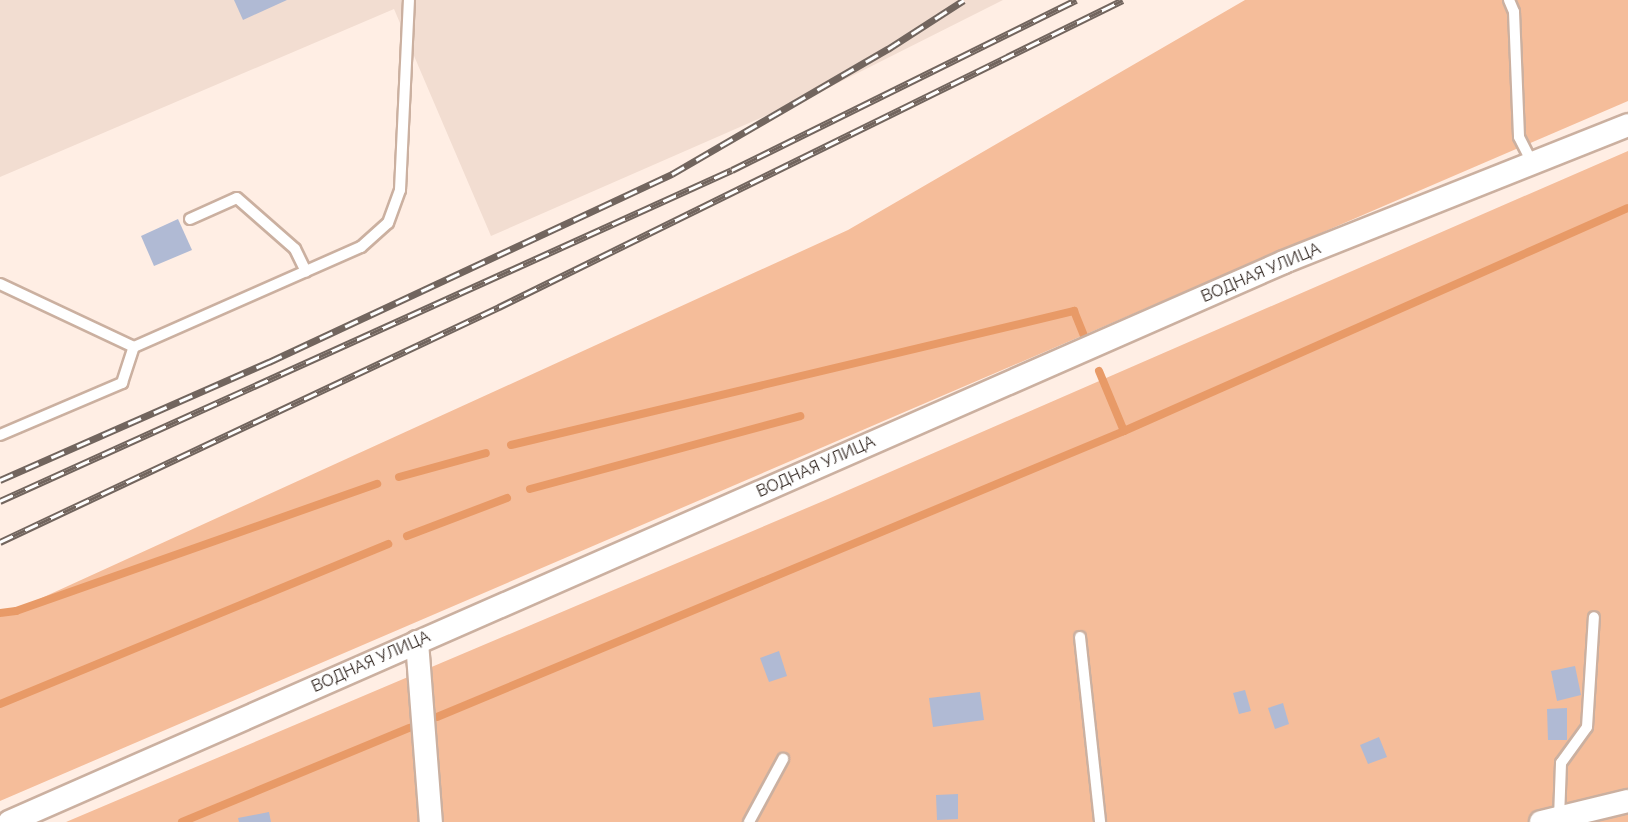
<!DOCTYPE html>
<meta charset="utf-8">
<style>
body{margin:0}
#map{position:relative;width:1628px;height:822px;overflow:hidden;background:#ffeee4;font-family:Raleway,sans-serif}
div>[style]{position:absolute}
.built>*{inset:0;background:#f2ddd1}
.green>*{inset:0;background:#f5bd9a}
.stream>*{height:8px;margin:-4px;padding:0 4px;transform-origin:4px;border-radius:4px;background:#e89a67}
.building>*{inset:0;background:#b0bad4}
.roads{filter:drop-shadow(2px 0 #cbb0a0) drop-shadow(-2px 0 #cbb0a0) drop-shadow(0 2px #cbb0a0) drop-shadow(0 -2px #cbb0a0)}
.service>*{height:10px;margin:-5px;padding:0 5px;transform-origin:5px;border-radius:5px;background:#fff}
.minor>*{height:22px;margin:-11px;padding:0 11px;transform-origin:11px;border-radius:11px;background:#fff}
.rail>*{height:7px;margin-top:-3.5px;transform-origin:0;background:repeating-linear-gradient(90deg,#fff 0 14px,#72655e 0 28px);box-sizing:border-box;border-block:2px solid #72655e}
span{translate:-50% -50%;white-space:nowrap;text-align:center;line-height:1.15;-webkit-text-stroke:4.5px #fff;paint-order:stroke}
.street-label{font-size:16px;color:#312620}
</style>
<div id="map">
<div class="built">
<div style="clip-path:polygon(0 0,1003px 0,822px 91px,491px 236px,394px 9px,0 177px)"></div>
</div>
<div class="green">
<div style="clip-path:polygon(1245px 0,1628px 0,1628px 101px,0 801px,0 617px,848px 230px)"></div>
<div style="clip-path:polygon(1628px 151px,1628px 822px,66px 822px,828px 499px)"></div>
</div>
<div class="stream">
<div style="left:1099px;top:371px;width:65px;rotate:67.4deg"></div>
<div style="left:511px;top:445px;width:579px;rotate:-13.39deg"></div>
<div style="left:1074px;top:311px;width:27px;rotate:68deg"></div>
<div style="left:399px;top:477px;width:90px;rotate:-15.4deg"></div>
<div style="left:530px;top:489px;width:280px;rotate:-15.1deg"></div>
<div style="left:407px;top:536px;width:107px;rotate:-20.8deg"></div>
<div style="left:0;top:613px;width:16px;rotate:-7deg"></div>
<div style="left:16px;top:611px;width:383px;rotate:-19.4deg"></div>
<div style="left:0;top:704px;width:420px;rotate:-22.4deg"></div>
<div style="left:437px;top:717px;width:744px;rotate:-22.6deg"></div>
<div style="left:1124px;top:431px;width:551px;rotate:-23.87deg"></div>
<div style="left:182px;top:822px;width:246px;rotate:-22.5deg"></div>
</div>
<div class="building">
<div style="clip-path:polygon(234px 0,287px 0,243px 20px)"></div>
<div style="clip-path:polygon(178px 219px,192px 250px,154px 266px,141px 236px)"></div>
<div style="clip-path:polygon(779px 651px,787px 676px,769px 682px,760px 658px)"></div>
<div style="clip-path:polygon(1575px 666px,1581px 695px,1557px 701px,1551px 671px)"></div>
<div style="clip-path:polygon(1245px 690px,1251px 711px,1239px 714px,1233px 693px)"></div>
<div style="clip-path:polygon(980px 692px,984px 720px,933px 727px,929px 698px)"></div>
<div style="clip-path:polygon(1283px 703px,1289px 724px,1275px 729px,1268px 708px)"></div>
<div style="clip-path:polygon(1567px 708px,1567px 740px,1548px 740px,1547px 709px)"></div>
<div style="clip-path:polygon(1379px 737px,1387px 757px,1368px 764px,1360px 745px)"></div>
<div style="clip-path:polygon(958px 794px,958px 819px,937px 820px,936px 795px)"></div>
<div style="clip-path:polygon(269px 812px,271px 822px,239px 822px,238px 818px)"></div>
</div>
<div class="roads">
<div class="service">
<div style="left:1509px;top:0;width:13px;rotate:67deg"></div>
<div style="left:1514px;top:12px;width:125px;rotate:87.7deg"></div>
<div style="left:1519px;top:137px;width:30px;rotate:63deg"></div>
<div style="left:190px;top:219px;width:51px;rotate:-24.1deg"></div>
<div style="left:237px;top:198px;width:77px;rotate:41.3deg"></div>
<div style="left:295px;top:249px;width:25px;rotate:64deg"></div>
<div style="left:0;top:284px;width:148px;rotate:25.2deg"></div>
<div style="left:134px;top:347px;width:248px;rotate:-23.8deg"></div>
<div style="left:361px;top:247px;width:36px;rotate:-42deg"></div>
<div style="left:388px;top:223px;width:35px;rotate:-70deg"></div>
<div style="left:400px;top:190px;width:190px;rotate:-87.3deg"></div>
<div style="left:0;top:435px;width:133px;rotate:-23.1deg"></div>
<div style="left:122px;top:383px;width:38px;rotate:-72deg"></div>
<div style="left:1080px;top:637px;width:186px;rotate:83.8deg"></div>
<div style="left:1559px;top:818px;width:55px;rotate:-87.9deg"></div>
<div style="left:1561px;top:763px;width:44px;rotate:-54.2deg"></div>
<div style="left:1587px;top:727px;width:110px;rotate:-86.4deg"></div>
<div style="left:749px;top:822px;width:72px;rotate:-61.6deg"></div>
</div>
<div class="minor">
<div style="left:417px;top:642px;width:181px;rotate:85.6deg"></div>
<div style="left:9px;top:822px;width:1393px;rotate:-23.71deg"></div>
<div style="left:1284px;top:262px;width:370px;rotate:-21.7deg"></div>
<div style="left:1541px;top:822px;width:89px;rotate:-13.6deg"></div>
</div>
</div>
<div class="rail">
<div style="left:0;top:480px;width:294px;rotate:-23.7deg"></div>
<div style="left:269px;top:362px;width:445px;rotate:-25deg"></div>
<div style="left:672px;top:174px;width:250px;rotate:-30.1deg"></div>
<div style="left:888px;top:49px;width:90px;rotate:-32.8deg"></div>
<div style="left:0;top:501px;width:803px;rotate:-24.33deg"></div>
<div style="left:732px;top:170px;width:384px;rotate:-26.3deg"></div>
<div style="left:0;top:542px;width:552px;rotate:-25.22deg"></div>
<div style="left:499px;top:307px;width:695px;rotate:-26.2deg"></div>
</div>
<div class="street-label">
<span style="left:1261px;top:273px;rotate:-23deg">ВОДНАЯ УЛИЦА</span>
<span style="left:816px;top:467px;rotate:-24deg">ВОДНАЯ УЛИЦА</span>
<span style="left:371px;top:662px;rotate:-24deg">ВОДНАЯ УЛИЦА</span>
</div>
</div>
